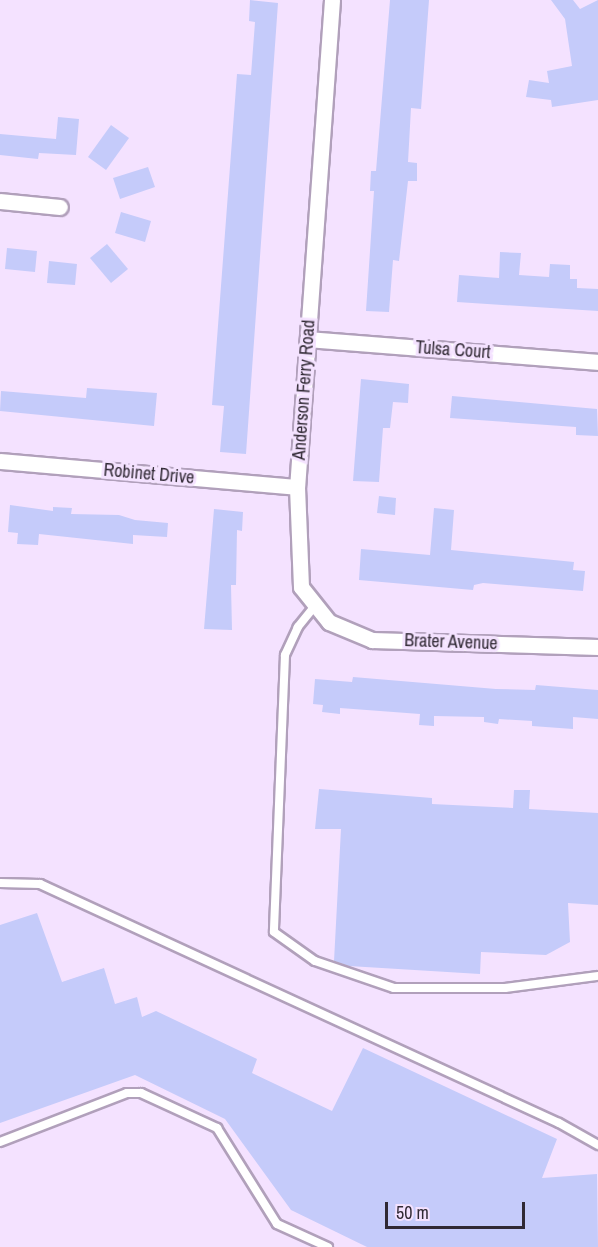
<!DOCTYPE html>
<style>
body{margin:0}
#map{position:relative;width:598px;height:1247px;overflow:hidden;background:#f4e2ff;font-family:"Archivo Narrow",sans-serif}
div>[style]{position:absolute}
.building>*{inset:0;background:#c5cbfa}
.roads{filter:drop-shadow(2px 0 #b1a0bb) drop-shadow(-2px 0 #b1a0bb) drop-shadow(0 2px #b1a0bb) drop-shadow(0 -2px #b1a0bb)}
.service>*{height:8px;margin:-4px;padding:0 4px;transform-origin:4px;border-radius:4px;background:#fff}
.minor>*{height:15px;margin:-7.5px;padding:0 7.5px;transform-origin:7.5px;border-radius:7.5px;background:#fff}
span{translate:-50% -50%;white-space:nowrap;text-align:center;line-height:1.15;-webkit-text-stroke:6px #f4e2ff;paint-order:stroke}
.street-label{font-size:18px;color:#302934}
.scale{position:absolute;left:385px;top:1202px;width:140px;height:27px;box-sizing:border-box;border:3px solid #302934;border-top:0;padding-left:8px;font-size:18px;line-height:21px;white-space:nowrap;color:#302934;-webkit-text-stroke:4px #f4e2ff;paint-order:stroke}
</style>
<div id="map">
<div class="building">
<div style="clip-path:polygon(250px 0,278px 3px,246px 454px,220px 452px,224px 406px,212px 405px,237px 74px,251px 75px,255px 22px,249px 21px)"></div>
<div style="clip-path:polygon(390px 0,429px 0,421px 109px,411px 108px,408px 162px,417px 163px,417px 181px,408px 181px,399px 261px,393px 260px,389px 312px,366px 311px,374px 191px,370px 191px,371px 171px,376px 171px)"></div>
<div style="clip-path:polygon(551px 0,573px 0,580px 9px,598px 0,598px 100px,552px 107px,551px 100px,526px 97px,529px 80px,549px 83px,547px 71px,572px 66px,565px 19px)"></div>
<div style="clip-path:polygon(58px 117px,79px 119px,76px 155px,39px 153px,38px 159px,0 155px,0 134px,56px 139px)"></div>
<div style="clip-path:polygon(111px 125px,129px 138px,106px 170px,88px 157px)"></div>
<div style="clip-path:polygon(148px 167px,155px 187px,120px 199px,113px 178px)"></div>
<div style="clip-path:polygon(121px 212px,151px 221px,145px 242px,115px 233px)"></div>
<div style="clip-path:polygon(107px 244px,128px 269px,111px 283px,90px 258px)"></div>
<div style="clip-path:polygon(7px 248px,37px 251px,35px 272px,5px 269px)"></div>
<div style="clip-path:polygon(500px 252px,521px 253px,519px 275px,549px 277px,550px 264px,570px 265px,570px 279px,577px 279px,577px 288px,598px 289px,598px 311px,457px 302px,459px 275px,499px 278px)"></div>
<div style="clip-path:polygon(49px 261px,77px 264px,75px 285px,47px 283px)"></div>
<div style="clip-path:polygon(361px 379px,409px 384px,408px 403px,393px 402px,390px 428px,383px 428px,379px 482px,353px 481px)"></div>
<div style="clip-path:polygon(87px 388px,157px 393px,154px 426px,0 411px,1px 391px,86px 398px)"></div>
<div style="clip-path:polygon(452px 396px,597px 409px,598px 436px,576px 435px,576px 427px,450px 418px)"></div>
<div style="clip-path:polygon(379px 496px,396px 498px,395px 515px,377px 513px)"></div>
<div style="clip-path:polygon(10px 505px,53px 511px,53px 507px,72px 508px,71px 514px,119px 515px,135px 520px,168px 523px,167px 537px,133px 535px,133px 544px,39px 534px,38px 545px,17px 544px,18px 533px,8px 532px)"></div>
<div style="clip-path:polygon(434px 508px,454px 510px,451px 550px,574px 562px,573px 570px,585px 571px,583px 591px,483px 583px,474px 585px,473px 590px,359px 580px,361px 549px,430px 555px)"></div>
<div style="clip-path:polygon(214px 509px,243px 512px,242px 531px,237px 530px,236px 585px,231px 585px,232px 630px,204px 629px)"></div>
<div style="clip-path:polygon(353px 677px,496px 689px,535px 690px,536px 685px,598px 690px,598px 719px,573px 717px,573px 729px,532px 726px,532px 721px,499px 719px,498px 724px,484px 722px,484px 717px,434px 716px,434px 726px,419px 725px,420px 714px,340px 708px,340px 714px,322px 712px,323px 705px,313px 704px,315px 679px,352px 682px)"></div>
<div style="clip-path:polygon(319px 789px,432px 798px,432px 804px,513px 808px,514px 790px,530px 790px,529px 809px,598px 813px,598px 905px,568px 903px,570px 942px,546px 955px,481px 952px,480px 974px,349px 966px,334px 961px,341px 829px,315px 829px)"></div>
<div style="clip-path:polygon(37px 913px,62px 982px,104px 968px,115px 1004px,137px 997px,142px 1017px,156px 1011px,257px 1059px,252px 1073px,332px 1111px,363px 1048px,557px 1139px,542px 1178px,597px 1174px,598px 1247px,367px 1247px,291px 1210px,225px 1119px,135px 1075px,0 1123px,0 925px)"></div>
</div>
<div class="roads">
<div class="service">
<div style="left:314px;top:607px;width:26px;rotate:129deg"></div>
<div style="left:298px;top:627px;width:31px;rotate:115deg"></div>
<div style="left:285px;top:655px;width:277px;rotate:92.3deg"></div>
<div style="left:274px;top:932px;width:50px;rotate:35.3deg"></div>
<div style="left:315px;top:961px;width:83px;rotate:18.9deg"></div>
<div style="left:394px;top:988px;width:111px"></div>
<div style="left:505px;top:988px;width:94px;rotate:-7.4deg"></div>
<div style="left:0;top:883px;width:40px;rotate:1.4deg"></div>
<div style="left:40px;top:884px;width:571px;rotate:24.73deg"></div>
<div style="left:559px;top:1123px;width:45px;rotate:29.4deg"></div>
<div style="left:0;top:1142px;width:136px;rotate:-21.1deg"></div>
<div style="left:127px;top:1093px;width:14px"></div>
<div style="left:141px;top:1093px;width:84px;rotate:24.7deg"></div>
<div style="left:217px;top:1128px;width:113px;rotate:58deg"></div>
<div style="left:277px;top:1224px;width:56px;rotate:24.3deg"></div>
</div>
<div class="minor">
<div style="left:332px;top:0;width:488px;rotate:94.1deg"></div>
<div style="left:297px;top:487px;width:100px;rotate:87.7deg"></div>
<div style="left:301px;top:587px;width:45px;rotate:51.3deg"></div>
<div style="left:329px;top:622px;width:47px;rotate:22.7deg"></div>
<div style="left:372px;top:640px;width:226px;rotate:1.8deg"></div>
<div style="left:0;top:201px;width:60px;rotate:5.7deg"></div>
<div style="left:308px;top:339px;width:291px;rotate:4.5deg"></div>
<div style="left:0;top:461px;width:298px;rotate:5deg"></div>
</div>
</div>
<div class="street-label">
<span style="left:453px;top:350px;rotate:4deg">Tulsa Court</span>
<span style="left:304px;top:390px;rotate:-86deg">Anderson Ferry Road</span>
<span style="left:149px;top:474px;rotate:5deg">Robinet Drive</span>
<span style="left:451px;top:642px;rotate:2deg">Brater Avenue</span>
</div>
<div class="scale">50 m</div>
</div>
